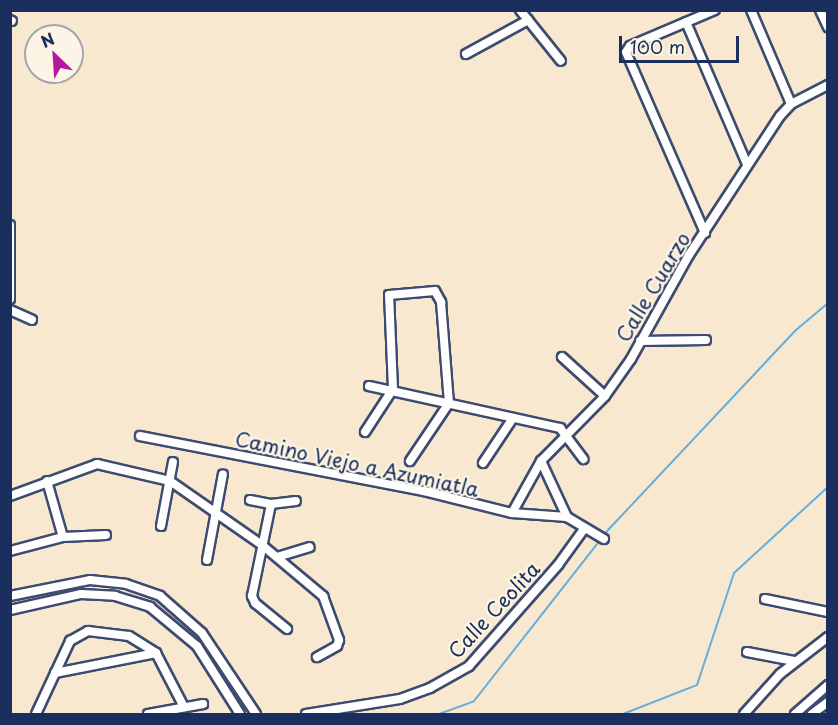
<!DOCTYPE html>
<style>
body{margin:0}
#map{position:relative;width:838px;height:725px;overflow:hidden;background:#f8e8d0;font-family:"Playpen Sans",sans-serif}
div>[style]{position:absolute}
.stream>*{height:2px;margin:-1px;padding:0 1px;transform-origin:1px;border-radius:1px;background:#63aedc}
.roads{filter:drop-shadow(2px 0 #3c4b6f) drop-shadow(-2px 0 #3c4b6f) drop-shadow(0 2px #3c4b6f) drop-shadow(0 -2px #3c4b6f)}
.minor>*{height:8px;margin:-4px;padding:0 4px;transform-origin:4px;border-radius:4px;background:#fff}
span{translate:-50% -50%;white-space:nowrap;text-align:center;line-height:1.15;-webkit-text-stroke:4.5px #fcf5e5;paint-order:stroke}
.street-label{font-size:20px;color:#1b2f5e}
.frame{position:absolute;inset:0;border:12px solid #1b2f5e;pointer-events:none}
.north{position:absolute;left:24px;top:24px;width:60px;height:60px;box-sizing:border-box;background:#fcf5e5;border:2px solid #a2a6af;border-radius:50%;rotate:335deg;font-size:16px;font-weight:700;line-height:24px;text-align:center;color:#1b2f5e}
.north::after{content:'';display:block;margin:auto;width:21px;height:27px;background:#b5179e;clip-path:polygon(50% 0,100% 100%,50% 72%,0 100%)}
.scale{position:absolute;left:619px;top:36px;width:120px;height:27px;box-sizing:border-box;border:3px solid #1b2f5e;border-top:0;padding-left:8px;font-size:18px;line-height:21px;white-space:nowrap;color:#1b2f5e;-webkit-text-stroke:4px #fcf5e5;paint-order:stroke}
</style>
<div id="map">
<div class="stream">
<div style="left:439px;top:714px;width:37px;rotate:-20deg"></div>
<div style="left:474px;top:701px;width:219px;rotate:-51.9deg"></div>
<div style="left:609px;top:529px;width:273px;rotate:-46.8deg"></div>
<div style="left:796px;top:330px;width:42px;rotate:-40.2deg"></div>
<div style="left:623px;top:714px;width:79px;rotate:-21.4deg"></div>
<div style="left:697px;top:685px;width:118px;rotate:-71.7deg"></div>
<div style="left:734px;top:573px;width:127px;rotate:-42.5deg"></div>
</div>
<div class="roads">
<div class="minor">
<div style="left:520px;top:10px;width:65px;rotate:51.2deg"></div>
<div style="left:751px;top:10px;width:102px;rotate:66.9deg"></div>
<div style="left:820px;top:10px;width:19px;rotate:65deg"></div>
<div style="left:10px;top:20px;width:2px;rotate:27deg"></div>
<div style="left:686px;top:22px;width:155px;rotate:66.8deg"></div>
<div style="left:466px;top:54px;width:71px;rotate:-28.7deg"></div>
<div style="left:10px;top:225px;width:74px;rotate:90deg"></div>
<div style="left:705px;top:233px;width:197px;rotate:-113.6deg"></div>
<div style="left:626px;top:52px;width:7px;rotate:-56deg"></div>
<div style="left:630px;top:46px;width:92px;rotate:-23deg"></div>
<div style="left:10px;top:310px;width:24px;rotate:24deg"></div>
<div style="left:640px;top:341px;width:66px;rotate:-0.9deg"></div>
<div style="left:562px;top:357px;width:58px;rotate:42.2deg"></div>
<div style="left:369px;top:386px;width:196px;rotate:12.4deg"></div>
<div style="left:560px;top:428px;width:39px;rotate:53deg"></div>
<div style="left:365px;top:432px;width:51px;rotate:-56.9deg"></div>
<div style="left:393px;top:389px;width:94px;rotate:-92.4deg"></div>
<div style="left:389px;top:295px;width:46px;rotate:-5deg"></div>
<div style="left:435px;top:291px;width:13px;rotate:61deg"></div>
<div style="left:441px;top:302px;width:101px;rotate:85.5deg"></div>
<div style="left:449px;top:403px;width:70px;rotate:123.9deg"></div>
<div style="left:140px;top:436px;width:289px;rotate:11deg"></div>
<div style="left:424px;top:491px;width:91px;rotate:14deg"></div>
<div style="left:512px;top:513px;width:55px;rotate:4.2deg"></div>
<div style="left:541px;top:461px;width:62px;rotate:65.1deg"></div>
<div style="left:567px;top:517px;width:43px;rotate:30.7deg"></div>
<div style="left:483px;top:463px;width:54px;rotate:-56.3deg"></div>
<div style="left:47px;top:481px;width:58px;rotate:74.1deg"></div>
<div style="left:10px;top:496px;width:93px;rotate:-20.2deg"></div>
<div style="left:97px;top:464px;width:75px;rotate:13.1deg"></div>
<div style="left:170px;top:481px;width:112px;rotate:34.8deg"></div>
<div style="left:262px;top:545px;width:80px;rotate:39.9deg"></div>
<div style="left:323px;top:596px;width:47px;rotate:70deg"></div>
<div style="left:339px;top:640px;width:6px;rotate:108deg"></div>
<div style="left:337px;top:646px;width:23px;rotate:151deg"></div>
<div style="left:250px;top:500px;width:21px;rotate:11deg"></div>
<div style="left:512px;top:513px;width:60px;rotate:-60.9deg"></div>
<div style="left:541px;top:461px;width:91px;rotate:-45.4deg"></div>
<div style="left:605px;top:396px;width:45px;rotate:-54.9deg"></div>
<div style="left:631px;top:359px;width:119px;rotate:-60.9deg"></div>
<div style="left:689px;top:255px;width:166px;rotate:-56.8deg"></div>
<div style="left:780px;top:116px;width:16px;rotate:-47deg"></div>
<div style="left:791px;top:104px;width:42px;rotate:-27.2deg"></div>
<div style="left:161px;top:526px;width:65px;rotate:-79.4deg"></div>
<div style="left:10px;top:551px;width:55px;rotate:-14.8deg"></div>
<div style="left:63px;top:537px;width:43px;rotate:-2.7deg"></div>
<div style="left:277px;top:557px;width:34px;rotate:-17deg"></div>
<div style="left:207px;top:560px;width:87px;rotate:-79.5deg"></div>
<div style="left:10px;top:596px;width:82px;rotate:-11.3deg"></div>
<div style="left:90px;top:580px;width:36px;rotate:6deg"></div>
<div style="left:126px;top:584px;width:36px;rotate:19deg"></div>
<div style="left:160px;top:596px;width:56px;rotate:41.4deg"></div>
<div style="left:202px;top:633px;width:97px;rotate:56.3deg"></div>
<div style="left:765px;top:599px;width:64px;rotate:11.7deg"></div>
<div style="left:10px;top:610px;width:73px;rotate:-12.7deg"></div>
<div style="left:81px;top:594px;width:34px;rotate:3deg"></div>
<div style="left:115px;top:596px;width:37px;rotate:17deg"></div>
<div style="left:150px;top:607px;width:61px;rotate:39.7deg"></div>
<div style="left:197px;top:646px;width:80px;rotate:57.7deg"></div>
<div style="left:287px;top:629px;width:41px;rotate:-140.9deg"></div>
<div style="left:255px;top:603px;width:8px;rotate:-113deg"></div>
<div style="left:252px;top:596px;width:94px;rotate:-78.3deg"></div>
<div style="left:271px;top:504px;width:25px;rotate:-7deg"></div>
<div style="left:747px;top:652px;width:48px;rotate:10.8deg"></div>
<div style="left:55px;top:673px;width:103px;rotate:-11.2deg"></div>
<div style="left:36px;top:714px;width:81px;rotate:-65deg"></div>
<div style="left:70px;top:641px;width:21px;rotate:-29deg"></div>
<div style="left:88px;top:631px;width:41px;rotate:7deg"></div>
<div style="left:129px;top:636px;width:32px;rotate:32deg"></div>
<div style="left:156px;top:653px;width:61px;rotate:62.6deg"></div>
<div style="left:148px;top:714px;width:56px;rotate:-10.3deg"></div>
<div style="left:306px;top:714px;width:95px;rotate:-9.1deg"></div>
<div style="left:400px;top:699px;width:32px;rotate:-20deg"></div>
<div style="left:430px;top:688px;width:45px;rotate:-29.4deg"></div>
<div style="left:469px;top:666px;width:135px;rotate:-48.6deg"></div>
<div style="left:558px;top:565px;width:44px;rotate:-54.2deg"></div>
<div style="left:744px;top:714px;width:54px;rotate:-48deg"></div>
<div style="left:780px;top:674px;width:61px;rotate:-37.6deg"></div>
<div style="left:795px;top:714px;width:44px;rotate:-41.3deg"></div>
<div style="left:812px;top:714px;width:20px;rotate:-37deg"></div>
</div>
</div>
<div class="street-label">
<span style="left:653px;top:287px;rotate:-59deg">Calle Cuarzo</span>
<span style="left:357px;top:464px;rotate:12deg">Camino Viejo a Azumiatla</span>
<span style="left:494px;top:610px;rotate:-47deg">Calle Ceolita</span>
</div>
<div class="frame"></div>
<div class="north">N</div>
<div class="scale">100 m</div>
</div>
